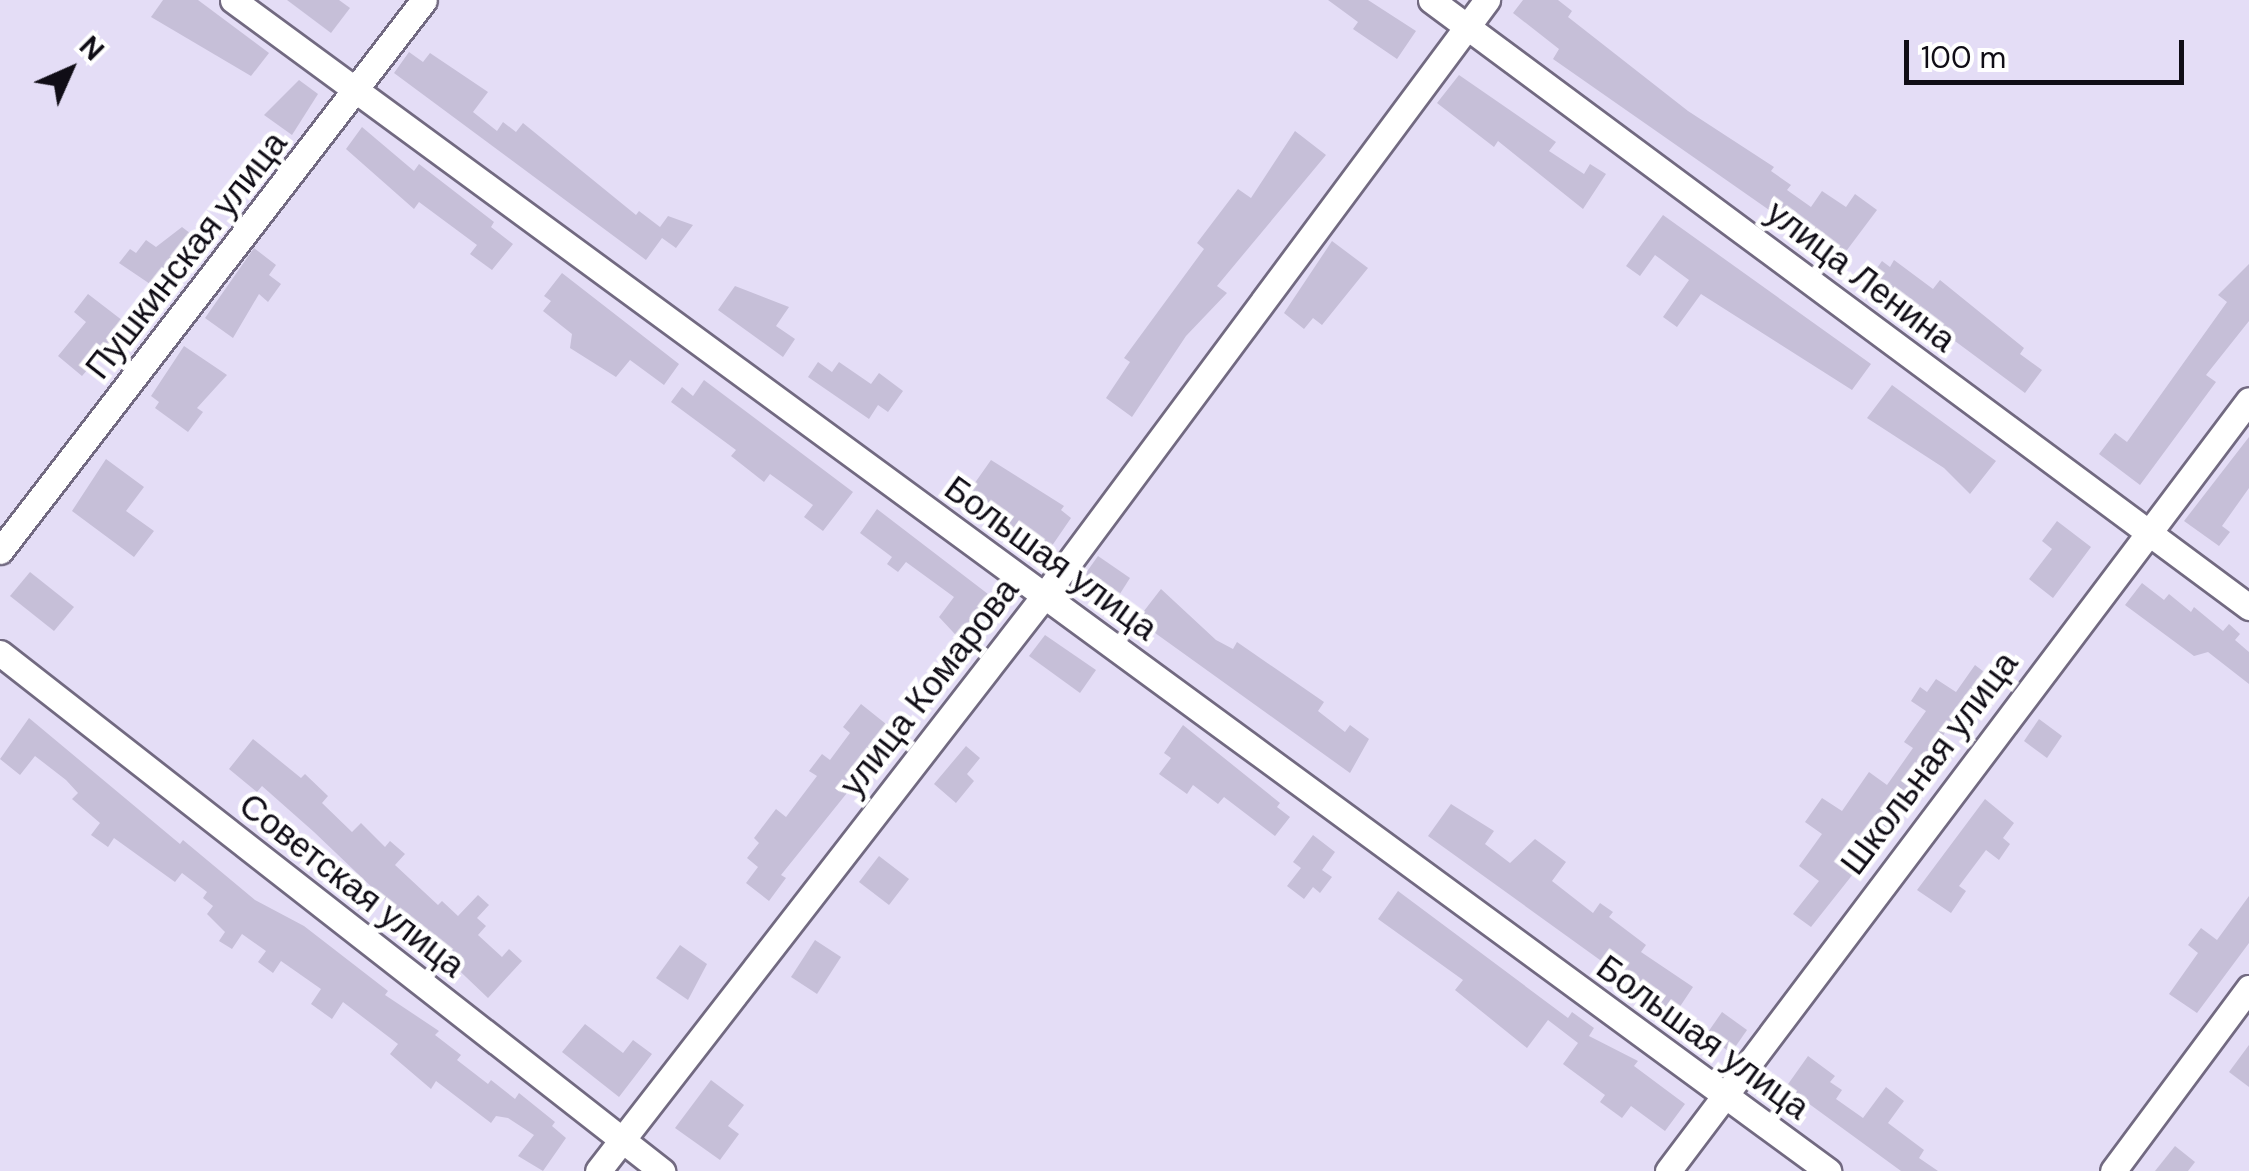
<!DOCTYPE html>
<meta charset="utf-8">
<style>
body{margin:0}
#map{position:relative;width:2249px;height:1171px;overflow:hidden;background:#e4ddf6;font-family:"DM Sans",sans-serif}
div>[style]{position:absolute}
.building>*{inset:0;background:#c6bfd8}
.roads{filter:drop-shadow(2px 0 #726a81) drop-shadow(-2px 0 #726a81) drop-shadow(0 2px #726a81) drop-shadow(0 -2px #726a81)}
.minor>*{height:25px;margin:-12.5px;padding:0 12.5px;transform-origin:12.5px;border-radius:12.5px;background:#fff}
span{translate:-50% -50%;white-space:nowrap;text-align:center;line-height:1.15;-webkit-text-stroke:9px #fff;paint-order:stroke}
.street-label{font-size:35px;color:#100d16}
.north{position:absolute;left:20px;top:20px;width:100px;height:100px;-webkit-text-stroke:8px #fff;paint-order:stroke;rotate:45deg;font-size:28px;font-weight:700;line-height:40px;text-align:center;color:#100d16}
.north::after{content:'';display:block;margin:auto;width:35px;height:45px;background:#100d16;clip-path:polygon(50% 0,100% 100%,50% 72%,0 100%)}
.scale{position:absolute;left:1904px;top:40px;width:280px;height:45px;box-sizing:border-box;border:5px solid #100d16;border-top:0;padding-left:12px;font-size:30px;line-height:35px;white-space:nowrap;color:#100d16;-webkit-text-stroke:8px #fff;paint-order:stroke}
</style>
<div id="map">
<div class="building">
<div style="clip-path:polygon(163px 0,198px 0,269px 53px,251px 76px,151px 17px)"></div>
<div style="clip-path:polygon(287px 0,339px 0,350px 8px,331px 33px)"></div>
<div style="clip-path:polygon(1328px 0,1368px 0,1416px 31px,1397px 59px,1353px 29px,1358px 22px)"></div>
<div style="clip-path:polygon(1523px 0,1558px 0,1572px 11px,1568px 17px,1688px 111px,1774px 167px,1771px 171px,1791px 185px,1787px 190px,1811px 207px,1822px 191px,1846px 207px,1855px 194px,1877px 210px,1844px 254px,1775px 207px,1772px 212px,1553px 59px,1559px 49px,1513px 13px)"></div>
<div style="clip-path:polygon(409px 52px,423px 62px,430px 53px,488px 92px,473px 112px,497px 131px,503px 122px,516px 132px,523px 123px,636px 215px,639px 211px,660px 227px,668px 216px,693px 225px,676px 248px,662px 238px,646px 260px,394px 73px)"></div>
<div style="clip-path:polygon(1459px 75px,1556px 142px,1549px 151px,1584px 174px,1590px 164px,1606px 174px,1583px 209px,1498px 141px,1494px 147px,1437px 103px)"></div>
<div style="clip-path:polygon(299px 80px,318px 94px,292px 135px,264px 115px)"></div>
<div style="clip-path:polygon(362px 127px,414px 171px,419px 164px,494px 222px,491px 227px,513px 244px,492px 270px,470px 254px,477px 245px,419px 202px,414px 209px,346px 149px)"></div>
<div style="clip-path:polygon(1295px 131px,1326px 155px,1217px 286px,1227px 293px,1186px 336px,1132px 417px,1106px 398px,1130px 362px,1124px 358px,1204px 249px,1197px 243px,1238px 189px,1251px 198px)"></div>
<div style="clip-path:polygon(1663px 215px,1871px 364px,1852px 390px,1701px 294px,1677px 327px,1663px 317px,1689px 280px,1655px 255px,1640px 276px,1626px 266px)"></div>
<div style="clip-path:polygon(182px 227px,199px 240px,156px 288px,119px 263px,130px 249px,136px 253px,146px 240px,156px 247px)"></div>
<div style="clip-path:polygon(1332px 241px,1368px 268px,1322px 325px,1313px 318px,1304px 329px,1284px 313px)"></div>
<div style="clip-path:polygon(254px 248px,276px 265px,269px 275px,281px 284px,268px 302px,259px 294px,233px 338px,205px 318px)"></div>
<div style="clip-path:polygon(1894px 260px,1933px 289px,1940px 280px,2024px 348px,2020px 354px,2042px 370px,2025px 393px,1870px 278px,1882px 261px,1890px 267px)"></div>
<div style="clip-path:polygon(2249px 264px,2249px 321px,2206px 375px,2216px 382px,2140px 485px,2099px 454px,2115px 433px,2127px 442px,2227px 302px,2218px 295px)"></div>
<div style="clip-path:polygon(562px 273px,679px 364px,664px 385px,630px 360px,616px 377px,570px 348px,572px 334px,543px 311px,551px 301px,544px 296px)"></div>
<div style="clip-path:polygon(735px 286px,789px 307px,776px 326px,795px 339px,783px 357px,718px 310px)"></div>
<div style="clip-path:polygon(88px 294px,127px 324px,82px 376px,58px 356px,86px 322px,74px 312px)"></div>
<div style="clip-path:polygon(184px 346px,227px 375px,197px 408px,203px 412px,188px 432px,155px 408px,159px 402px,151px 396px)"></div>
<div style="clip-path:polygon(818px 362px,832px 372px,839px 362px,871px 384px,879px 373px,903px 391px,888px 412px,878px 405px,869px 419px,808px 377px)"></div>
<div style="clip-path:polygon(704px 380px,853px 492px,823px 531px,804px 517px,813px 505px,770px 474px,764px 482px,731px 456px,736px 450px,671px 402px,682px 387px,693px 396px)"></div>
<div style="clip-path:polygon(1892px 385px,1996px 461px,1970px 494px,1944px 468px,1867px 418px)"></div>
<div style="clip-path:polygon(2249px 437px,2249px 488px,2222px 526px,2230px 532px,2219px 546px,2184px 521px)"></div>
<div style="clip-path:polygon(106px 459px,144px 487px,126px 511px,154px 531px,134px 557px,72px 511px)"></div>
<div style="clip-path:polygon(991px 460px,1064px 506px,1061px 510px,1071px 518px,1047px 553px,965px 497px)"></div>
<div style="clip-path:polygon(877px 509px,1001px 604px,966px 646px,939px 617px,954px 597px,906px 562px,898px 572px,887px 564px,892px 557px,860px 533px)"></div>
<div style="clip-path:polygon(2057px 521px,2091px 547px,2053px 598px,2029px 579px,2052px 549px,2042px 541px)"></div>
<div style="clip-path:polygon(1098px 556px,1130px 578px,1116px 600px,1083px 577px)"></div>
<div style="clip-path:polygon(30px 572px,74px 607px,54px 631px,10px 596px)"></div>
<div style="clip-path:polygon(2142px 583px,2164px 600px,2169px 594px,2191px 612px,2194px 607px,2223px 631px,2229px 624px,2240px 634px,2235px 640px,2249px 652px,2249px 684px,2208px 652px,2194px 656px,2125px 605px)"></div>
<div style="clip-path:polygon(1161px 589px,1216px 640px,1233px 649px,1237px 642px,1324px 702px,1318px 711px,1345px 732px,1350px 725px,1369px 739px,1350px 773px,1137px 620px)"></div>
<div style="clip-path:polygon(1045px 635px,1096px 670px,1080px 693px,1029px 656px)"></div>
<div style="clip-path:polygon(1975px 665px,1996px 681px,1958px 733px,1948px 726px,1911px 801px,1811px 927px,1793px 914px,1819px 881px,1799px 866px,1822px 834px,1805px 822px,1822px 798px,1842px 811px,1869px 772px,1887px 785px,1913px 748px,1904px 742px,1926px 711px,1911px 701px,1920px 687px,1927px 692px,1936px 679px,1956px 692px)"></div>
<div style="clip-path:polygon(861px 704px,896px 732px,781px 875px,786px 878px,769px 901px,746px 883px,758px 867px,747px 858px,759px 843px,754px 838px,776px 809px,786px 817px,817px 776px,809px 771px,822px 754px,830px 760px,850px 733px,843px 727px)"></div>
<div style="clip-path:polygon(29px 718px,180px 844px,183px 840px,255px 900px,304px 926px,388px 991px,385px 995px,439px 1031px,435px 1035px,461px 1055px,457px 1060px,488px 1084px,491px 1080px,515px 1099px,519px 1093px,555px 1122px,552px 1126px,566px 1138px,543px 1171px,518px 1156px,534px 1135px,508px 1118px,496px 1116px,491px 1123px,436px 1081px,431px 1089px,390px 1054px,398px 1044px,343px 1002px,332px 1019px,311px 1004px,321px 989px,281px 961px,273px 973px,258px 962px,266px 951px,242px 934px,232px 949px,219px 941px,225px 932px,207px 914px,213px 906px,203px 898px,207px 892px,182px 873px,175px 882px,114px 838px,108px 847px,91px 835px,100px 823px,72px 799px,78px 793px,66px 780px,35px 756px,20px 775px,0 759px)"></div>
<div style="clip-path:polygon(2039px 719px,2062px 736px,2047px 758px,2024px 741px)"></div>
<div style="clip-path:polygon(1183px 725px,1280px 803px,1277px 807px,1290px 817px,1275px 836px,1224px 797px,1218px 804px,1193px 785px,1187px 794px,1159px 774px,1171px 758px,1164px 753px)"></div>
<div style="clip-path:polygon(253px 739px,301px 778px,305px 774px,328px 796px,322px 803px,352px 832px,361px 823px,385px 847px,390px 841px,405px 854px,395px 865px,438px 905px,442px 901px,458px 916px,478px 895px,489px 905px,477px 918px,486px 926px,478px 935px,502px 957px,509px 949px,522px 961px,488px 998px,314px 832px,262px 786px,257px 792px,229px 769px)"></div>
<div style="clip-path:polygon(966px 746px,980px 758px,967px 774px,974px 781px,956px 803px,934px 784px)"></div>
<div style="clip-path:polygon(1985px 799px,2014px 823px,2003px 838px,2010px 844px,1999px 860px,1986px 850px,1959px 886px,1966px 891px,1951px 913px,1917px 890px)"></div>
<div style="clip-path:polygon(1451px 804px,1494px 831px,1485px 844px,1510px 863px,1535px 839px,1566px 862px,1552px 881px,1593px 913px,1600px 903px,1613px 912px,1609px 917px,1646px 945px,1641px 952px,1693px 987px,1675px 1014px,1428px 836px)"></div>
<div style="clip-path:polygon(1313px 835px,1335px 852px,1322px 870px,1332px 877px,1320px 893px,1313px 887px,1304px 899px,1287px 886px,1301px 868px,1293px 862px)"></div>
<div style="clip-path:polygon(879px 856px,909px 879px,889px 905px,859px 882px)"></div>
<div style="clip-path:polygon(1398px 891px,1568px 1018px,1572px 1012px,1594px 1028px,1589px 1036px,1638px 1061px,1634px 1066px,1685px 1104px,1665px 1131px,1631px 1106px,1622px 1118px,1600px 1102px,1605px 1095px,1563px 1064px,1578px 1043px,1548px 1020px,1527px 1048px,1455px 990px,1463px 980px,1378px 919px)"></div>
<div style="clip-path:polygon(2249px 896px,2249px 943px,2197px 1013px,2169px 994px,2198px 953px,2188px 945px,2201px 928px,2217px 940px)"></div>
<div style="clip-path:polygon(815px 940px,841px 957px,817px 994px,791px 977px)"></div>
<div style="clip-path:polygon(680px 945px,707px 964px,688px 1000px,656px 978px)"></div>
<div style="clip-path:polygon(1722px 1012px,1747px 1030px,1731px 1053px,1706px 1035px)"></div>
<div style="clip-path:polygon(585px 1024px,623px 1053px,633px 1040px,652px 1054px,619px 1097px,562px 1052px)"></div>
<div style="clip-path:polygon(2249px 1045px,2249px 1087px,2229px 1072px)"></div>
<div style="clip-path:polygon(1808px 1056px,1835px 1076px,1830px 1082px,1842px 1090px,1836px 1099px,1863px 1118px,1886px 1087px,1904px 1101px,1888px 1123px,1924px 1150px,1919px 1158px,1938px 1171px,1901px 1171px,1786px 1087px)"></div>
<div style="clip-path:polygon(711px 1080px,744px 1105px,728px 1126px,739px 1134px,720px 1160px,675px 1128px)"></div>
<div style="clip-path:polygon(2175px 1146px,2195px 1162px,2188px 1171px,2155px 1171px)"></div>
</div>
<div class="roads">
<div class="minor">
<div style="left:233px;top:0;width:1979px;rotate:36.28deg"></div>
<div style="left:1431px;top:0;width:1019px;rotate:36.58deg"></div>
<div style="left:0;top:551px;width:695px;rotate:-52.42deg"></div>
<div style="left:0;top:653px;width:841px;rotate:38.04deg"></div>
<div style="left:598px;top:1171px;width:728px;rotate:-52.2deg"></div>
<div style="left:1044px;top:596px;width:743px;rotate:-53.38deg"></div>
<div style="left:1668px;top:1171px;width:965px;rotate:-53deg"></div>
<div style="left:2113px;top:1171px;width:228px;rotate:-53.4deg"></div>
</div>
</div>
<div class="street-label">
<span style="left:186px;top:255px;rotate:-52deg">Пушкинская улица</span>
<span style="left:1861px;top:276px;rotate:37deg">улица Ленина</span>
<span style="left:1051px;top:558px;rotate:36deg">Большая улица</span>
<span style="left:929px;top:687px;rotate:-52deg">улица Комарова</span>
<span style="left:1929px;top:763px;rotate:-53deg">Школьная улица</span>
<span style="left:352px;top:885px;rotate:38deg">Советская улица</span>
<span style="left:1703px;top:1037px;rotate:36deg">Большая улица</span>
</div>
<div class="north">N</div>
<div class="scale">100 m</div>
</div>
